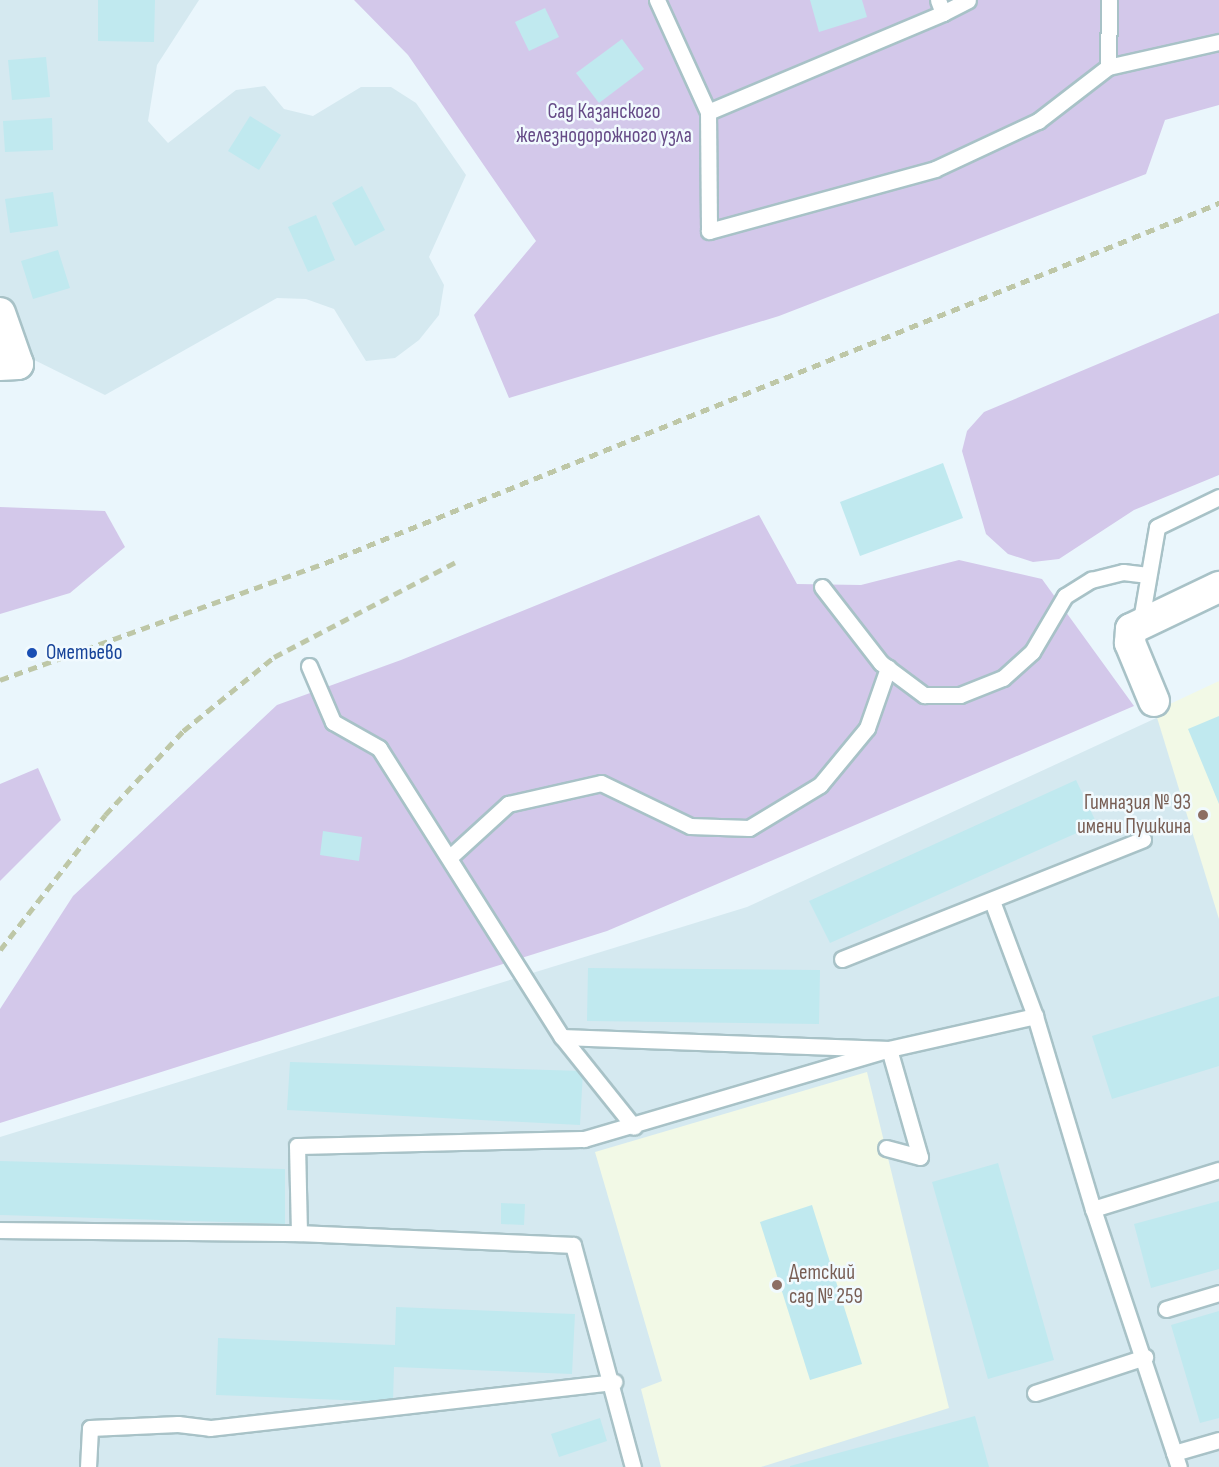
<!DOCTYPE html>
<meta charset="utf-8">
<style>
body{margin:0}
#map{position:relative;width:1219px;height:1467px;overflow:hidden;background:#eaf6fc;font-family:"Sofia Sans Condensed",sans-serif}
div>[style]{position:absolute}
.residential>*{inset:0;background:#d5e9f0}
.education>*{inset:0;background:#f2f9e6}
.green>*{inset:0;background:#d3c8ea}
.building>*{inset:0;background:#c0e9ef}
.roads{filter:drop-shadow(2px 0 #a8c2c7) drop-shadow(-2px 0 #a8c2c7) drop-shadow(0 2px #a8c2c7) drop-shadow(0 -2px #a8c2c7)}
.lane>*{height:15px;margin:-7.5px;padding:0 7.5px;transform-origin:7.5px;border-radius:7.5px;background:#fff}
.street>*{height:30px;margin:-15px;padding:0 15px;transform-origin:15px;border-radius:15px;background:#fff}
.rail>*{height:4.5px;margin-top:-2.25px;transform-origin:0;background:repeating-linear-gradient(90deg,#bec7a7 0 9px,transparent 0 15px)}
.dots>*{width:16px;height:16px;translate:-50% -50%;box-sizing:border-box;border:3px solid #f1fafe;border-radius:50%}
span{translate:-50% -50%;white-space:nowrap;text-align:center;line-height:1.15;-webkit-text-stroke:5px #f1fafe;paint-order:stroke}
.park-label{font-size:21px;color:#664b87}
.transit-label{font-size:21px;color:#164399}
.left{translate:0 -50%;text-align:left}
.education-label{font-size:21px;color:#785e54}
.right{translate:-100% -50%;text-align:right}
</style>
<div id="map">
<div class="residential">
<div style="clip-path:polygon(0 0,199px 0,157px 65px,148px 121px,168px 143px,236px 90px,265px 86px,284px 109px,313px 116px,361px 87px,391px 87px,416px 103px,466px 175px,429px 257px,444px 285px,439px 315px,419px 340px,395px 358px,366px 361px,334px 309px,306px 299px,277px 298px,105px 395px,0 343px)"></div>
<div style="clip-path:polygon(1219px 689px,1219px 1467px,0 1467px,0 1137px,747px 907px)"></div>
</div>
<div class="education">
<div style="clip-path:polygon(1219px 681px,1219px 919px,1155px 711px)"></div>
<div style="clip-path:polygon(867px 1072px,949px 1408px,761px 1467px,661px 1467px,641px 1389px,662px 1381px,595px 1152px)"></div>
</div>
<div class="green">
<div style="clip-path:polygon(354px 0,1219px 0,1219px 105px,1165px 120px,1146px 174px,779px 316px,509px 398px,474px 315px,536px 241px,408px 55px)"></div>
<div style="clip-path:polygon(1219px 313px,1219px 475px,1134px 510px,1059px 559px,1033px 562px,1008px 554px,986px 534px,962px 451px,967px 431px,984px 412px)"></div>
<div style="clip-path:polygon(0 507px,105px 511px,125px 547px,70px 593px,0 614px)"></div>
<div style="clip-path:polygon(759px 515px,797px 584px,861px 585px,959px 560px,1042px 579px,1134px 706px,607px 931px,0 1123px,0 1009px,73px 896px,277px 705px,401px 660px)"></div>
<div style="clip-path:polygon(38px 768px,61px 820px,0 881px,0 784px)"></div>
</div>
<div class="building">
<div style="clip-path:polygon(98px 0,155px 0,154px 42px,98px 41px)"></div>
<div style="clip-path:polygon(810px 0,862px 0,867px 17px,819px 32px)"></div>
<div style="clip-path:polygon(545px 8px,559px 37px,529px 51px,515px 22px)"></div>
<div style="clip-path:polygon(622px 39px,644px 69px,599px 103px,576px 73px)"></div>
<div style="clip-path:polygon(46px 57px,50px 97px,12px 100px,8px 60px)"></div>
<div style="clip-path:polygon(250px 116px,281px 135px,259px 170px,228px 151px)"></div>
<div style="clip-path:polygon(52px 118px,53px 150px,5px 152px,3px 121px)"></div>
<div style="clip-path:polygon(362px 186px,385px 230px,355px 246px,332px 203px)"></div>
<div style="clip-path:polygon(53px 192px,58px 226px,10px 233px,5px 199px)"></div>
<div style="clip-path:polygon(316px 215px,335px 260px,308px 272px,288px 227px)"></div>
<div style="clip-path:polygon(58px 250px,70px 288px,33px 299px,21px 261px)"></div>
<div style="clip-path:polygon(943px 463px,963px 518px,860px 556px,840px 502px)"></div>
<div style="clip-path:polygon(1219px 716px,1219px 804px,1188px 729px)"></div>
<div style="clip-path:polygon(1076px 780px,1097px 824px,830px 943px,809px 901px)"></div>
<div style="clip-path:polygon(323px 831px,362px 837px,359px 861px,320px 855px)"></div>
<div style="clip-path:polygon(588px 968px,820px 970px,819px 1024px,587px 1021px)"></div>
<div style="clip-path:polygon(1219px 996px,1219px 1066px,1112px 1099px,1092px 1036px)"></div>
<div style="clip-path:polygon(290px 1062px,583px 1071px,580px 1125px,287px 1110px)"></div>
<div style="clip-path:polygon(0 1161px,285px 1169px,285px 1224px,0 1215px)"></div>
<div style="clip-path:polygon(998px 1163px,1054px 1360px,988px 1379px,932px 1182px)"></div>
<div style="clip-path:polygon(1219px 1201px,1219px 1269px,1151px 1288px,1134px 1224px)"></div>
<div style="clip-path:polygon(501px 1203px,525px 1204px,524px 1225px,501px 1224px)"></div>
<div style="clip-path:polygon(812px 1205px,862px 1364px,810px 1380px,760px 1222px)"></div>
<div style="clip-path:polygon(396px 1307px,575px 1314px,572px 1374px,394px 1367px,393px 1402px,216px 1395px,218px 1338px,395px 1345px)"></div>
<div style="clip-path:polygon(1219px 1311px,1219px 1418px,1200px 1423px,1171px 1325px)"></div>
<div style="clip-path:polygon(975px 1416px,989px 1467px,790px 1467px,790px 1466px)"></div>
<div style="clip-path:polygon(600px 1418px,607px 1441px,559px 1457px,551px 1434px)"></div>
</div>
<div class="roads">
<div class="lane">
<div style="left:657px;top:0;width:123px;rotate:65.5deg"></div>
<div style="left:708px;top:112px;width:255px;rotate:-22.8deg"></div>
<div style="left:938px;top:0;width:14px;rotate:69deg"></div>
<div style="left:943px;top:13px;width:28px;rotate:-27deg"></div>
<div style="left:1108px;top:67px;width:67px;rotate:-89.1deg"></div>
<div style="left:708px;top:112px;width:119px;rotate:89.5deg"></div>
<div style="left:709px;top:231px;width:234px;rotate:-15.3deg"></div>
<div style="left:935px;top:169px;width:114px;rotate:-25deg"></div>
<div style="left:1038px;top:121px;width:88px;rotate:-37.6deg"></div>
<div style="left:1108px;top:67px;width:114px;rotate:-12.7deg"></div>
<div style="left:822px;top:587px;width:96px;rotate:52.2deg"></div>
<div style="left:881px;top:663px;width:54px;rotate:36.7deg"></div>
<div style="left:924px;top:695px;width:36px"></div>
<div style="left:960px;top:695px;width:46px;rotate:-21.6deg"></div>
<div style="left:1003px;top:678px;width:39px;rotate:-42deg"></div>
<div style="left:1032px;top:652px;width:65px;rotate:-59.5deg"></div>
<div style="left:1065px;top:596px;width:31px;rotate:-32deg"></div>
<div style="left:1091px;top:580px;width:33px;rotate:-14deg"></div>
<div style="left:1123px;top:572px;width:25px;rotate:7deg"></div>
<div style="left:1141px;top:620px;width:94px;rotate:-80.2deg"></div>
<div style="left:1157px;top:527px;width:69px;rotate:-25.8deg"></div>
<div style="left:309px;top:666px;width:61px;rotate:66.8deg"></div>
<div style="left:333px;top:722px;width:53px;rotate:29.5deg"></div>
<div style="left:379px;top:748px;width:342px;rotate:57.7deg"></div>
<div style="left:562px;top:1037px;width:115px;rotate:51.3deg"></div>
<div style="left:450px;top:857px;width:79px;rotate:-42.4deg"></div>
<div style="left:508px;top:804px;width:95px;rotate:-12.7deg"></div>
<div style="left:601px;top:783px;width:99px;rotate:25.8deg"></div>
<div style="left:690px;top:826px;width:59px;rotate:1.9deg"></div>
<div style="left:749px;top:828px;width:83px;rotate:-31.2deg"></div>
<div style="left:820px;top:785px;width:74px;rotate:-50.5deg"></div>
<div style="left:867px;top:728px;width:64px;rotate:-70.7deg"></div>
<div style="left:992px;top:901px;width:123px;rotate:69.5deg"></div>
<div style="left:842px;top:959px;width:324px;rotate:-21.7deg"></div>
<div style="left:562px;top:1037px;width:327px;rotate:2.1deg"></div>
<div style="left:889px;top:1049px;width:112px;rotate:74deg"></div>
<div style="left:920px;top:1157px;width:35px;rotate:-165deg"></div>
<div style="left:1093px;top:1209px;width:272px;rotate:71.6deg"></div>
<div style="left:0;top:1230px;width:299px;rotate:0.6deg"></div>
<div style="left:299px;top:1233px;width:87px;rotate:-91.3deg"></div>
<div style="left:297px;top:1146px;width:287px;rotate:-1.4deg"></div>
<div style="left:584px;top:1139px;width:318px;rotate:-16.4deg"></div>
<div style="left:889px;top:1049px;width:150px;rotate:-12.7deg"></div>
<div style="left:1035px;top:1016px;width:202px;rotate:73.3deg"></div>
<div style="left:1093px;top:1209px;width:132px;rotate:-17.2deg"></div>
<div style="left:299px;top:1233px;width:274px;rotate:2.5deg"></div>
<div style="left:573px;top:1245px;width:230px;rotate:74.9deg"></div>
<div style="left:1166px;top:1309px;width:55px;rotate:-16.8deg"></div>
<div style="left:1035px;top:1393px;width:116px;rotate:-18.1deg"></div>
<div style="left:1174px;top:1453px;width:47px;rotate:-16.1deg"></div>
<div style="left:88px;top:1467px;width:39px;rotate:-87deg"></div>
<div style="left:90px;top:1428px;width:88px;rotate:-2.6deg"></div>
<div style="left:178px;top:1424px;width:32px;rotate:7deg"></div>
<div style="left:210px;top:1428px;width:407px;rotate:-6.5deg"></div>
</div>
<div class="street">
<div style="left:0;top:313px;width:54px;rotate:70.6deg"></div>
<div style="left:18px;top:364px;width:18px;rotate:177deg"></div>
<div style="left:1154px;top:701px;width:63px;rotate:-112.5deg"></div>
<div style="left:1130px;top:643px;width:14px;rotate:-86deg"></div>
<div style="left:1131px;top:629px;width:98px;rotate:-25.5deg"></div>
</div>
</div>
<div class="rail">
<div style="left:0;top:680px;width:345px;rotate:-19.8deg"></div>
<div style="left:325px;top:563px;width:964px;rotate:-21.93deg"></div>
<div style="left:0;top:950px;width:171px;rotate:-52.1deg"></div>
<div style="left:105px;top:815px;width:115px;rotate:-47.1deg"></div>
<div style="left:183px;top:731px;width:117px;rotate:-39.1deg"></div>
<div style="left:274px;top:657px;width:208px;rotate:-27.6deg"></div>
</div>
<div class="dots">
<div style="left:32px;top:653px;background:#1a4fb4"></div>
<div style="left:1203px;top:815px;background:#8d6e63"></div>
<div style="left:777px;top:1285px;background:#8d6e63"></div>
</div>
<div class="park-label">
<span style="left:604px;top:124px">Сад Казанского<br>железнодорожного узла</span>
</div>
<div class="transit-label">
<span class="left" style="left:46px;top:653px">Ометьево</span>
</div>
<div class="education-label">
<span class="right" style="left:1191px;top:815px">Гимназия № 93<br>имени Пушкина</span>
<span class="left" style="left:789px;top:1285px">Детский<br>сад № 259</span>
</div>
</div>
